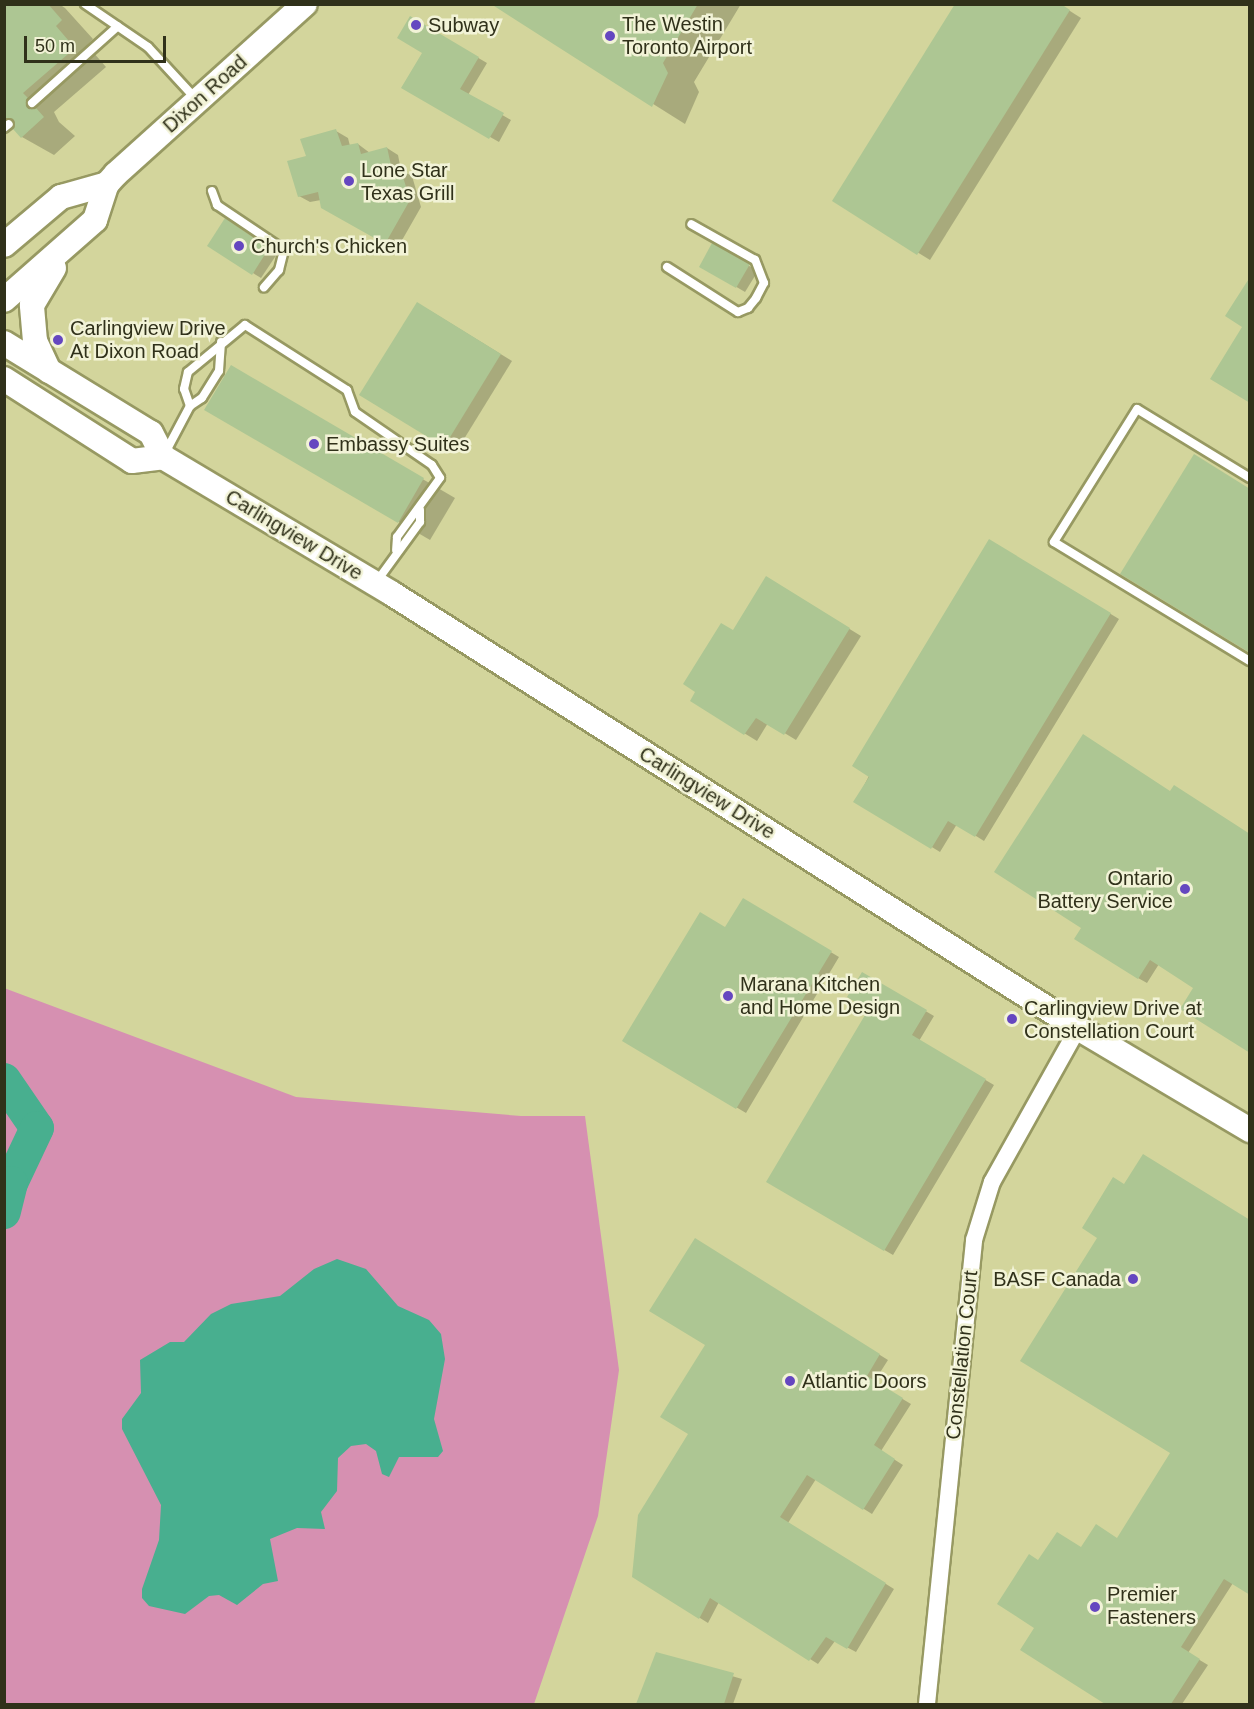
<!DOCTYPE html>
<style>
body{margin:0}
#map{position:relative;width:1254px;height:1709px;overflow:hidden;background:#d3d59c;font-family:Helvetica,sans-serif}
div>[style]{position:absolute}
.green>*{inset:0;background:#d690b1}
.water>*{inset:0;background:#48af8f}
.shadow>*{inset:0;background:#0003}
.river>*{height:34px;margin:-17px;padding:0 17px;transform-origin:17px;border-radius:17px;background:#48af8f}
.building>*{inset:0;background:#adc693}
.roads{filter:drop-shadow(2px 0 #979962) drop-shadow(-2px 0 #979962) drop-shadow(0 2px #979962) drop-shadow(0 -2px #979962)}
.lane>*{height:8px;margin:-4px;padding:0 4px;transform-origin:4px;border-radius:4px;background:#fff}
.street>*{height:16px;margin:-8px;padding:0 8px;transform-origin:8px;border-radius:8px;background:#fff}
.secondary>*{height:24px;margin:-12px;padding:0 12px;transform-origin:12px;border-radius:12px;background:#fff}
.dots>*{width:16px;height:16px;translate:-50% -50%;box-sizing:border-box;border:3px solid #f2f3d7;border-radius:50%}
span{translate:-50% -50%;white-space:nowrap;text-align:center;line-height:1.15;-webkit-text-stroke:5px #f2f3d7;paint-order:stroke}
.poi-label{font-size:20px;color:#30311a}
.left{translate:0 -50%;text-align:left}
.right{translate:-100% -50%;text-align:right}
.street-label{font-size:20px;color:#30311a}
.frame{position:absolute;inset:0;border:6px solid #30311a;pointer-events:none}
.scale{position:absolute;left:24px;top:36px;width:142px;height:27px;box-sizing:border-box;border:3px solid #30311a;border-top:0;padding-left:8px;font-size:18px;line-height:21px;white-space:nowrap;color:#30311a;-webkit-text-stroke:4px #f2f3d7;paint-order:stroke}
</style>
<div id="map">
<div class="green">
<div style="clip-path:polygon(4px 988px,296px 1097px,521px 1116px,585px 1116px,619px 1370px,598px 1516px,534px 1704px,5px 1704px)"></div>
</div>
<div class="water">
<div style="clip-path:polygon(337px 1259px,366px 1269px,398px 1306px,429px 1320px,441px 1334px,445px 1359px,434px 1419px,443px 1451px,438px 1457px,399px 1457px,389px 1477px,382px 1474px,376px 1451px,366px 1444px,351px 1446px,338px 1458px,337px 1491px,321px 1512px,325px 1529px,297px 1528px,270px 1539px,278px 1581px,263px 1584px,237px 1605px,219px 1595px,209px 1596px,185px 1614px,149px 1606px,142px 1598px,142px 1589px,159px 1540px,161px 1505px,122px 1429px,122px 1419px,141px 1393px,140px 1360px,170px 1342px,184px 1342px,211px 1314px,231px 1304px,280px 1296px,314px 1269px)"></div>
</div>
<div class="shadow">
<div style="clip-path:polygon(4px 4px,59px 4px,65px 8px,93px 39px,87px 45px,106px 67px,54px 112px,59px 122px,75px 136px,54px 155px,22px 137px,15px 125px,4px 134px)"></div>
<div style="clip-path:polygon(494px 4px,741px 4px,694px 82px,699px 92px,685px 124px)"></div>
<div style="clip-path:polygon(1059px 4px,1081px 18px,930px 260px,834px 201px)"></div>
<div style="clip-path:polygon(410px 18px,487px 63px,468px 95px,511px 120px,499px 142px,403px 88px,424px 52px)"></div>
<div style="clip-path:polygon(336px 131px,348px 138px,350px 146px,358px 144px,370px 153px,387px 148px,398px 155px,401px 170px,412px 176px,421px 207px,397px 249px,322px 207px,321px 200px,310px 202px,299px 196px,308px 157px)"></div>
<div style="clip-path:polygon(234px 225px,277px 254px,261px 278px,253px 273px)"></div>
<div style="clip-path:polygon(713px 245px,758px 271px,745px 292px,701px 266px)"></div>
<div style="clip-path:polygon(429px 310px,512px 361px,456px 452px,444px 446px)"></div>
<div style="clip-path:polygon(231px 367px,455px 498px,430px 540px,206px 409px)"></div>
<div style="clip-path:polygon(990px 541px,1119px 619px,984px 841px,957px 824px,940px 852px,856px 801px)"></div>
<div style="clip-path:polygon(778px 585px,861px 636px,796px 740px,768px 723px,757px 741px,692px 701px)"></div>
<div style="clip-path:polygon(1171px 793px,1195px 988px,1159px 964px,1147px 983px,1138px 978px)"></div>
<div style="clip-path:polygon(743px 900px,839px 957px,746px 1113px,625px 1041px,726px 929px)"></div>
<div style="clip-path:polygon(862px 974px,934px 1016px,919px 1041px,994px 1085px,893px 1255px,768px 1182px,870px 1009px)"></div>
<div style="clip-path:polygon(1114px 1179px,1233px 1583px,1188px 1653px,1208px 1665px,1182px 1704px,1107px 1704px,1022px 1650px,1036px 1627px,1039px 1562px,1118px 1540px,1172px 1453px,1099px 1237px)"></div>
<div style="clip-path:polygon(703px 1245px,888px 1360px,874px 1382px,911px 1404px,881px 1451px,903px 1465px,872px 1514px,816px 1479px,788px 1523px,894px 1589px,856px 1652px,835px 1641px,818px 1664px,719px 1602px,708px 1623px,633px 1576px,690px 1434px,707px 1345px)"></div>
<div style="clip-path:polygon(657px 1654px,742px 1679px,733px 1704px,637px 1704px)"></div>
</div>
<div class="river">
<div style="left:4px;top:1080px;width:58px;rotate:55.5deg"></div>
<div style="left:37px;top:1128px;width:61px;rotate:115.3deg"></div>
<div style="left:11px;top:1183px;width:30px;rotate:104deg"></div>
</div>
<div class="building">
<div style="clip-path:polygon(4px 4px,48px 4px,62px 20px,56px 26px,75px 48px,23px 93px,28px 98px,27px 107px,36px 108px,44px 117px,21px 138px,13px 129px,14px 120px,4px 119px)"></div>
<div style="clip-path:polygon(491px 4px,698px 4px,663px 63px,668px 73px,652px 107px)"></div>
<div style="clip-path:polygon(955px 4px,1061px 4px,1070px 10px,917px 255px,832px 201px)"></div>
<div style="clip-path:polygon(410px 16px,479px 57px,460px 89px,504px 113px,489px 139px,401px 88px,422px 53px,397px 38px)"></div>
<div style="clip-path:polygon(336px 129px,342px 146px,358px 143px,361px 154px,387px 147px,392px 170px,400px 167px,410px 200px,385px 244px,321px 208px,318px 192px,298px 197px,287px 161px,306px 156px,300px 139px)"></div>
<div style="clip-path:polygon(225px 218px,269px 248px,252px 275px,207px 246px)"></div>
<div style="clip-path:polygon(712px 243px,750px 264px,736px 288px,699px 267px)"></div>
<div style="clip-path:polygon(1250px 277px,1250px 403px,1210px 379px,1242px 327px,1225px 316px)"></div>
<div style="clip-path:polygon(417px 302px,501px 354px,444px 447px,359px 395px)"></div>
<div style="clip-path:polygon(231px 365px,424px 478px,398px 523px,204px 410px)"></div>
<div style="clip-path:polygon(1194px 454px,1250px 489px,1250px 653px,1120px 574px)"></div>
<div style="clip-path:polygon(989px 539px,1111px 613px,975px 837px,948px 821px,931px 849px,853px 802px,869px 777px,852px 766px)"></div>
<div style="clip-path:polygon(766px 576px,850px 628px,784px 735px,756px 718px,744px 735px,690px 701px,695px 692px,683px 684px,721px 623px,733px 630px)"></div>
<div style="clip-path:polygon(1083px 734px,1170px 791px,1174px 785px,1250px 834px,1250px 1053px,1180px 1009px,1193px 988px,1150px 960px,1138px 979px,1074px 939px,1081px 928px,994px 872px)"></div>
<div style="clip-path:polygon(743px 898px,832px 951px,736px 1109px,622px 1041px,700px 912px,725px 927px)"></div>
<div style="clip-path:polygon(862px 972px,927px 1010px,912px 1035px,986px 1079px,884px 1251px,766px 1182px,868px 1010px,847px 997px)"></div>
<div style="clip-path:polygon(1143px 1154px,1250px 1220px,1250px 1595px,1224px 1579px,1181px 1647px,1200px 1659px,1171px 1704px,1105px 1704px,1020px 1650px,1034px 1628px,997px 1604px,1029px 1554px,1038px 1560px,1057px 1532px,1081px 1547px,1096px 1524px,1117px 1538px,1170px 1453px,1020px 1361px,1097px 1238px,1082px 1228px,1113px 1177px,1124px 1184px)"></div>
<div style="clip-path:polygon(695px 1238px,880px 1354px,867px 1376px,903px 1398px,874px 1445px,895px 1459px,863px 1510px,807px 1475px,780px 1517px,886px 1583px,847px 1649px,826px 1637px,809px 1661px,710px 1598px,699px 1619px,632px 1577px,638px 1515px,688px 1434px,660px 1417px,705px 1345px,649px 1311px)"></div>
<div style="clip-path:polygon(656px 1652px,734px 1673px,724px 1704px,636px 1704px)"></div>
</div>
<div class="roads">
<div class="lane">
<div style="left:85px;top:4px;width:76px;rotate:34.3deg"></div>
<div style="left:148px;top:47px;width:69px;rotate:47.3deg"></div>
<div style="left:32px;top:103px;width:115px;rotate:-41.8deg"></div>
<div style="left:4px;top:128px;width:6px;rotate:-39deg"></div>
<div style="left:212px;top:191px;width:15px;rotate:70deg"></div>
<div style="left:217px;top:205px;width:81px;rotate:33.9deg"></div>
<div style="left:284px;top:250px;width:21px;rotate:104deg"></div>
<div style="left:279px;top:270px;width:23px;rotate:131deg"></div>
<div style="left:667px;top:267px;width:84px;rotate:32.4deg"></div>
<div style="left:738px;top:312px;width:11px;rotate:-22deg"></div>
<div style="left:748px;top:308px;width:13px;rotate:-51deg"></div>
<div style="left:756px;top:298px;width:17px;rotate:-62deg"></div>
<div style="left:764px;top:283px;width:25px;rotate:-111deg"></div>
<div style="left:755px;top:260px;width:73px;rotate:-150.6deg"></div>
<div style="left:190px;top:406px;width:18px;rotate:-109deg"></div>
<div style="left:184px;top:389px;width:17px;rotate:-77deg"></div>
<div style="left:188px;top:372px;width:74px;rotate:-39.5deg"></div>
<div style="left:245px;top:325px;width:121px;rotate:32.5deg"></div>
<div style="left:347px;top:390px;width:23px;rotate:70deg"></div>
<div style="left:355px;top:412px;width:93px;rotate:34.5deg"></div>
<div style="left:432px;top:465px;width:15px;rotate:58deg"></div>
<div style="left:440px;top:478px;width:73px;rotate:126.1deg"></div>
<div style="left:397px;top:537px;width:13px;rotate:94deg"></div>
<div style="left:165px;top:453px;width:53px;rotate:-62deg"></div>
<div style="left:190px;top:406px;width:14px;rotate:-34deg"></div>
<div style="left:202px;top:398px;width:32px;rotate:-58deg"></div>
<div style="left:219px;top:371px;width:29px;rotate:-86deg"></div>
<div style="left:1250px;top:478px;width:132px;rotate:-148.6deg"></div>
<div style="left:1137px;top:409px;width:157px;rotate:122deg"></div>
<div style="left:1054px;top:542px;width:229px;rotate:31.3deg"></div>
<div style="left:377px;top:581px;width:73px;rotate:-53.9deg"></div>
<div style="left:420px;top:522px;width:12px;rotate:-90deg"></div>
</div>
<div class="street">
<div style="left:927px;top:1704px;width:466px;rotate:-84.2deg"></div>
<div style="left:974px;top:1240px;width:61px;rotate:-72.8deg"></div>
<div style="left:992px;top:1182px;width:176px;rotate:-60.8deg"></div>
</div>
<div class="secondary">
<div style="left:4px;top:245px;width:75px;rotate:-40.1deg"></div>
<div style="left:61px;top:197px;width:48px;rotate:-15.8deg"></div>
<div style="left:4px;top:300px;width:121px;rotate:-41.3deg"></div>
<div style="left:95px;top:220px;width:38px;rotate:-72deg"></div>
<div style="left:107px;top:184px;width:13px;rotate:-48deg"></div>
<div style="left:116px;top:174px;width:254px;rotate:-42deg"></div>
<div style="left:4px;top:343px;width:172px;rotate:31.5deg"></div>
<div style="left:151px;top:433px;width:27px;rotate:63deg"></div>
<div style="left:163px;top:457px;width:265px;rotate:30.8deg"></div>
<div style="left:391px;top:593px;width:813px;rotate:32.34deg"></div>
<div style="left:1078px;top:1028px;width:200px;rotate:30.7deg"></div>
<div style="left:49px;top:371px;width:33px;rotate:-115deg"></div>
<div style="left:35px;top:341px;width:36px;rotate:-95deg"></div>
<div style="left:32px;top:305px;width:43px;rotate:-59.3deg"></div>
<div style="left:4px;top:379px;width:152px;rotate:32.6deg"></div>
<div style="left:132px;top:461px;width:31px;rotate:-7deg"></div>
</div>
</div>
<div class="dots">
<div style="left:416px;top:25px;background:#6547c0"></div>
<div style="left:610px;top:36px;background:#6547c0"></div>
<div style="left:349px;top:181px;background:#6547c0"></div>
<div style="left:239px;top:246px;background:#6547c0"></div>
<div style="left:58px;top:340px;background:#6547c0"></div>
<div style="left:314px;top:444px;background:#6547c0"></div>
<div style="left:1185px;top:889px;background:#6547c0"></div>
<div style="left:728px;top:996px;background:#6547c0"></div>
<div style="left:1012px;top:1019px;background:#6547c0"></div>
<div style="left:1133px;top:1279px;background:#6547c0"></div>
<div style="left:790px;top:1381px;background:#6547c0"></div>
<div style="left:1095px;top:1607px;background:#6547c0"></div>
</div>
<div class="poi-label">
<span class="left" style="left:428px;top:25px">Subway</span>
<span class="left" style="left:622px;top:36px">The Westin<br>Toronto Airport</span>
<span class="left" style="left:361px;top:182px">Lone Star<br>Texas Grill</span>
<span class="left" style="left:251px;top:246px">Church's Chicken</span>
<span class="left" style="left:70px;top:340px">Carlingview Drive<br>At Dixon Road</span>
<span class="left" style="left:326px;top:444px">Embassy Suites</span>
<span class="right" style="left:1173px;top:890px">Ontario<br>Battery Service</span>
<span class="left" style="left:740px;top:996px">Marana Kitchen<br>and Home Design</span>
<span class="left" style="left:1024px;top:1020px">Carlingview Drive at<br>Constellation Court</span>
<span class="right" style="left:1121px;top:1279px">BASF Canada</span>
<span class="left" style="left:802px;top:1381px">Atlantic Doors</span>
<span class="left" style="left:1107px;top:1606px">Premier<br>Fasteners</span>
</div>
<div class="street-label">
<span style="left:205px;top:94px;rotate:-42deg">Dixon Road</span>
<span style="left:294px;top:535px;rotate:31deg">Carlingview Drive</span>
<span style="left:707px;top:793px;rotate:32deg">Carlingview Drive</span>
<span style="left:962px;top:1355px;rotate:-84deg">Constellation Court</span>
</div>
<div class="frame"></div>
<div class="scale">50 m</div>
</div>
